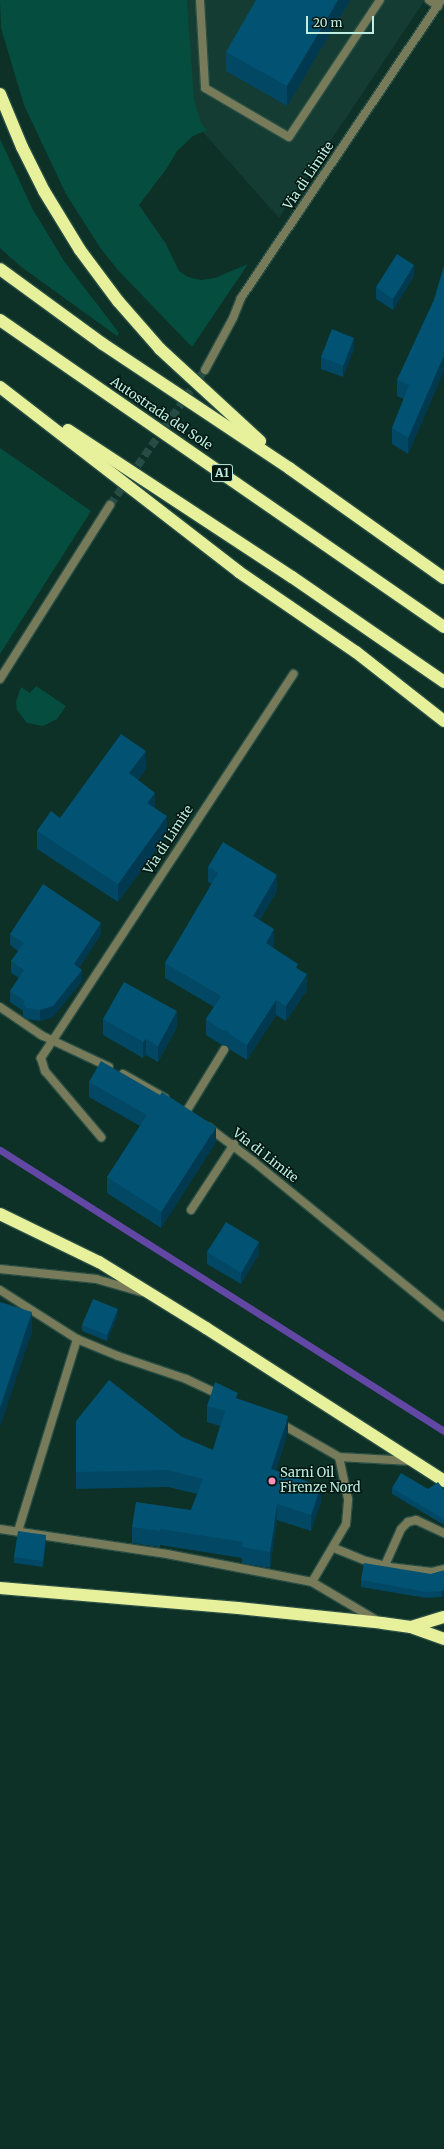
<!DOCTYPE html>
<style>
body{margin:0}
#map{position:relative;width:444px;height:2149px;overflow:hidden;background:#0d3027;font-family:Merriweather,serif}
div>[style]{position:absolute}
.built>*{inset:0;background:#143c32}
.green>*{inset:0;background:#054e3f}
.stream>*{height:7px;margin:-3.5px;padding:0 3.5px;transform-origin:3.5px;border-radius:3.5px;background:#6248a4}
.minor-tunnel>*{height:8px;margin-top:-4px;transform-origin:0;background:repeating-linear-gradient(90deg,#274c43 0 8px,transparent 0 12px)}
.roads{filter:drop-shadow(1px 0 #294e44) drop-shadow(-1px 0 #294e44) drop-shadow(0 1px #294e44) drop-shadow(0 -1px #294e44)}
.service>*{height:8px;margin:-4px;padding:0 4px;transform-origin:4px;border-radius:4px;background:#777b5a}
.minor>*{height:8px;margin:-4px;padding:0 4px;transform-origin:4px;border-radius:4px;background:#777b5a}
.motorway>*{height:12px;margin:-6px;padding:0 6px;transform-origin:6px;border-radius:6px;background:#e7f09a}
.wall>*{inset:0;background:#024763}
.shaded-wall>*{inset:0;background:#013a50}
.building>*{inset:0;background:#025373}
.dots>*{width:11px;height:11px;translate:-50% -50%;box-sizing:border-box;border:2px solid #011610;border-radius:50%}
span{translate:-50% -50%;white-space:nowrap;text-align:center;line-height:1.15;-webkit-text-stroke:3px #011610;paint-order:stroke}
.shield-label span{padding:1px 3px;background:#011610;border:1px solid;border-radius:3px;-webkit-text-stroke-width:0}
.shield-label{font-size:12px;color:#bdeedf;font-weight:700}
.street-label{font-size:13px;color:#bdeedf}
.poi-label{font-size:13px;color:#bdeedf}
.left{translate:0 -50%;text-align:left}
.scale{position:absolute;left:306px;top:16px;width:68px;height:18px;box-sizing:border-box;border:2px solid #bdeedf;border-top:0;padding-left:5px;font-size:12px;line-height:14px;white-space:nowrap;color:#bdeedf;-webkit-text-stroke:3px #011610;paint-order:stroke}
</style>
<div id="map">
<div class="built">
<div style="clip-path:polygon(187px 0,425px 0,279px 218px,194px 122px)"></div>
</div>
<div class="green">
<div style="clip-path:polygon(0 0,187px 0,194px 100px,201px 123px,207px 130px,193px 136px,177px 151px,167px 168px,139px 205px,166px 244px,179px 271px,188px 277px,201px 280px,215px 278px,248px 264px,192px 347px,117px 269px,99px 246px,66px 194px,24px 105px,1px 28px)"></div>
<div style="clip-path:polygon(0 139px,32px 208px,64px 261px,113px 325px,119px 333px,117px 336px,20px 266px,0 248px)"></div>
<div style="clip-path:polygon(0 448px,91px 511px,0 654px)"></div>
<div style="clip-path:polygon(36px 686px,66px 706px,57px 719px,43px 726px,27px 723px,17px 710px,16px 702px,21px 687px,30px 693px)"></div>
</div>
<div class="stream">
<div style="left:0;top:1150px;width:525px;rotate:32.33deg"></div>
</div>
<div class="minor-tunnel">
<div style="left:110px;top:505px;width:165px;rotate:-54.9deg"></div>
</div>
<div class="roads">
<div class="service">
<div style="left:200px;top:0;width:88px;rotate:86.7deg"></div>
<div style="left:205px;top:88px;width:97px;rotate:30.3deg"></div>
<div style="left:289px;top:137px;width:164px;rotate:-56.4deg"></div>
<div style="left:429px;top:0;width:11px;rotate:34deg"></div>
<div style="left:53px;top:1040px;width:22px;rotate:124deg"></div>
<div style="left:41px;top:1058px;width:14px;rotate:73deg"></div>
<div style="left:45px;top:1071px;width:87px;rotate:49.7deg"></div>
<div style="left:186px;top:1112px;width:73px;rotate:-58.5deg"></div>
<div style="left:191px;top:1210px;width:79px;rotate:-56.9deg"></div>
<div style="left:0;top:1269px;width:97px;rotate:5.9deg"></div>
<div style="left:96px;top:1279px;width:48px;rotate:15.8deg"></div>
<div style="left:0;top:1290px;width:91px;rotate:32.5deg"></div>
<div style="left:77px;top:1339px;width:44px;rotate:22.5deg"></div>
<div style="left:118px;top:1356px;width:72px;rotate:18.7deg"></div>
<div style="left:186px;top:1379px;width:38px;rotate:25deg"></div>
<div style="left:278px;top:1422px;width:70px;rotate:29.8deg"></div>
<div style="left:339px;top:1457px;width:72px;rotate:3.2deg"></div>
<div style="left:0;top:1529px;width:169px;rotate:8.5deg"></div>
<div style="left:167px;top:1554px;width:148px;rotate:10.9deg"></div>
<div style="left:312px;top:1582px;width:77px;rotate:30.6deg"></div>
<div style="left:18px;top:1531px;width:201px;rotate:-72.9deg"></div>
<div style="left:334px;top:1548px;width:35px;rotate:22deg"></div>
<div style="left:367px;top:1561px;width:23px;rotate:15deg"></div>
<div style="left:389px;top:1567px;width:43px;rotate:6.6deg"></div>
<div style="left:432px;top:1572px;width:12px;rotate:-14deg"></div>
<div style="left:385px;top:1565px;width:39px;rotate:-66deg"></div>
<div style="left:401px;top:1529px;width:10px;rotate:-45deg"></div>
<div style="left:408px;top:1522px;width:8px;rotate:-14deg"></div>
<div style="left:416px;top:1520px;width:31px;rotate:25deg"></div>
<div style="left:312px;top:1582px;width:67px;rotate:-59.6deg"></div>
<div style="left:346px;top:1524px;width:25px;rotate:-85deg"></div>
<div style="left:348px;top:1499px;width:43px;rotate:-102.1deg"></div>
</div>
<div class="minor">
<div style="left:205px;top:370px;width:59px;rotate:-61.7deg"></div>
<div style="left:233px;top:318px;width:22px;rotate:-68deg"></div>
<div style="left:241px;top:298px;width:359px;rotate:-56.1deg"></div>
<div style="left:0;top:679px;width:206px;rotate:-57.7deg"></div>
<div style="left:0;top:1007px;width:50px;rotate:34.3deg"></div>
<div style="left:41px;top:1035px;width:75px;rotate:25.2deg"></div>
<div style="left:53px;top:1040px;width:438px;rotate:-56.7deg"></div>
<div style="left:123px;top:1074px;width:48px;rotate:29.7deg"></div>
<div style="left:208px;top:1127px;width:56px;rotate:37.1deg"></div>
<div style="left:253px;top:1161px;width:247px;rotate:39.2deg"></div>
</div>
<div class="motorway">
<div style="left:0;top:94px;width:57px;rotate:67.5deg"></div>
<div style="left:22px;top:147px;width:49px;rotate:63.4deg"></div>
<div style="left:44px;top:191px;width:69px;rotate:58.6deg"></div>
<div style="left:80px;top:250px;width:64px;rotate:53.3deg"></div>
<div style="left:118px;top:301px;width:64px;rotate:48.8deg"></div>
<div style="left:160px;top:349px;width:136px;rotate:42.6deg"></div>
<div style="left:0;top:269px;width:127px;rotate:36.1deg"></div>
<div style="left:103px;top:344px;width:224px;rotate:33.7deg"></div>
<div style="left:289px;top:468px;width:190px;rotate:35.4deg"></div>
<div style="left:0;top:320px;width:540px;rotate:34.66deg"></div>
<div style="left:0;top:387px;width:302px;rotate:37.7deg"></div>
<div style="left:239px;top:572px;width:142px;rotate:34.4deg"></div>
<div style="left:356px;top:652px;width:112px;rotate:38.1deg"></div>
<div style="left:68px;top:430px;width:268px;rotate:33.3deg"></div>
<div style="left:292px;top:577px;width:185px;rotate:34.6deg"></div>
<div style="left:0;top:1214px;width:110px;rotate:25.9deg"></div>
<div style="left:99px;top:1262px;width:126px;rotate:31.7deg"></div>
<div style="left:206px;top:1328px;width:283px;rotate:32.7deg"></div>
<div style="left:0;top:1588px;width:239px;rotate:4.8deg"></div>
<div style="left:238px;top:1608px;width:145px;rotate:5.9deg"></div>
<div style="left:382px;top:1623px;width:29px;rotate:8deg"></div>
<div style="left:411px;top:1627px;width:35px;rotate:20deg"></div>
<div style="left:411px;top:1627px;width:34px;rotate:-17deg"></div>
</div>
</div>
<div class="wall">
<div style="clip-path:polygon(350px 0,287px 106px,226px 71px,226px 52px)"></div>
<div style="clip-path:polygon(444px 266px,444px 371px,408px 454px,392px 444px,392px 428px,404px 399px,397px 396px,397px 380px,434px 300px)"></div>
<div style="clip-path:polygon(414px 276px,393px 310px,376px 299px,376px 287px)"></div>
<div style="clip-path:polygon(354px 349px,343px 377px,321px 369px,321px 357px)"></div>
<div style="clip-path:polygon(146px 769px,138px 780px,155px 808px,167px 835px,118px 902px,37px 849px,37px 831px)"></div>
<div style="clip-path:polygon(208px 867px,277px 891px,260px 920px,274px 945px,272px 947px,298px 969px,307px 990px,286px 1021px,276px 1015px,247px 1060px,229px 1049px,227px 1046px,222px 1045px,206px 1035px,206px 1019px,214px 1007px,165px 978px,165px 963px,212px 884px,208px 882px)"></div>
<div style="clip-path:polygon(10px 934px,101px 934px,79px 968px,82px 981px,53px 1017px,40px 1021px,27px 1019px,23px 1016px,23px 1011px,10px 1002px,10px 991px,19px 978px,11px 973px,11px 961px,18px 951px,10px 945px)"></div>
<div style="clip-path:polygon(103px 1019px,177px 1027px,158px 1062px,146px 1055px,143px 1058px,103px 1035px)"></div>
<div style="clip-path:polygon(89px 1082px,216px 1142px,161px 1228px,107px 1193px,107px 1177px,140px 1126px,89px 1097px)"></div>
<div style="clip-path:polygon(207px 1252px,259px 1254px,241px 1284px,207px 1264px)"></div>
<div style="clip-path:polygon(118px 1315px,107px 1341px,82px 1331px,82px 1325px)"></div>
<div style="clip-path:polygon(238px 1399px,288px 1432px,276px 1470px,321px 1502px,311px 1531px,277px 1520px,270px 1568px,242px 1563px,242px 1558px,160px 1545px,160px 1547px,132px 1543px,132px 1527px,191px 1510px,197px 1494px,168px 1487px,76px 1489px,76px 1421px,182px 1437px,213px 1450px,220px 1426px,207px 1422px,207px 1406px)"></div>
<div style="clip-path:polygon(392px 1488px,444px 1490px,444px 1525px,392px 1494px)"></div>
<div style="clip-path:polygon(46px 1542px,43px 1567px,14px 1563px,14px 1557px)"></div>
<div style="clip-path:polygon(442px 1571px,441px 1597px,426px 1598px,361px 1587px,361px 1580px,431px 1574px)"></div>
</div>
<div class="shaded-wall">
<div style="clip-path:polygon(338px 0,350px 0,287px 106px,287px 86px)"></div>
<div style="clip-path:polygon(414px 265px,414px 276px,393px 310px,393px 299px)"></div>
<div style="clip-path:polygon(354px 338px,354px 349px,343px 377px,343px 366px)"></div>
<div style="clip-path:polygon(444px 355px,444px 371px,408px 454px,408px 438px)"></div>
<div style="clip-path:polygon(146px 751px,146px 769px,129px 791px,129px 773px)"></div>
<div style="clip-path:polygon(155px 793px,155px 812px,147px 803px)"></div>
<div style="clip-path:polygon(167px 816px,167px 835px,118px 902px,118px 884px)"></div>
<div style="clip-path:polygon(277px 875px,277px 891px,253px 931px,253px 916px)"></div>
<div style="clip-path:polygon(101px 923px,101px 934px,74px 975px,74px 964px)"></div>
<div style="clip-path:polygon(274px 929px,274px 945px,266px 958px,266px 943px)"></div>
<div style="clip-path:polygon(82px 970px,82px 981px,53px 1017px,40px 1021px,40px 1010px)"></div>
<div style="clip-path:polygon(307px 974px,307px 990px,286px 1021px,286px 1006px)"></div>
<div style="clip-path:polygon(276px 1000px,276px 1015px,247px 1060px,247px 1045px)"></div>
<div style="clip-path:polygon(177px 1011px,177px 1027px,158px 1062px,158px 1046px)"></div>
<div style="clip-path:polygon(146px 1039px,146px 1055px,143px 1058px,143px 1042px)"></div>
<div style="clip-path:polygon(216px 1127px,216px 1142px,161px 1228px,161px 1212px)"></div>
<div style="clip-path:polygon(259px 1242px,259px 1254px,241px 1284px,241px 1273px)"></div>
<div style="clip-path:polygon(118px 1309px,118px 1315px,107px 1341px,107px 1335px)"></div>
<div style="clip-path:polygon(32px 1312px,32px 1332px,0 1427px,0 1408px)"></div>
<div style="clip-path:polygon(288px 1416px,288px 1432px,271px 1485px,271px 1469px)"></div>
<div style="clip-path:polygon(321px 1486px,321px 1502px,311px 1531px,311px 1515px)"></div>
<div style="clip-path:polygon(277px 1504px,277px 1520px,270px 1568px,270px 1552px)"></div>
<div style="clip-path:polygon(46px 1535px,46px 1542px,43px 1567px,43px 1561px)"></div>
<div style="clip-path:polygon(444px 1590px,444px 1596px,441px 1597px,441px 1591px)"></div>
</div>
<div class="building">
<div style="clip-path:polygon(256px 0,338px 0,287px 86px,226px 52px)"></div>
<div style="clip-path:polygon(397px 254px,414px 265px,393px 299px,376px 287px)"></div>
<div style="clip-path:polygon(444px 266px,444px 355px,408px 438px,392px 428px,409px 385px,397px 380px,434px 300px)"></div>
<div style="clip-path:polygon(332px 329px,354px 338px,343px 366px,321px 357px)"></div>
<div style="clip-path:polygon(121px 734px,146px 751px,129px 773px,155px 793px,147px 803px,167px 816px,118px 884px,37px 831px,51px 811px,60px 818px)"></div>
<div style="clip-path:polygon(223px 842px,277px 875px,253px 916px,274px 929px,266px 943px,298px 964px,296px 968px,307px 974px,286px 1006px,276px 1000px,247px 1045px,229px 1034px,227px 1030px,222px 1030px,206px 1019px,221px 996px,165px 963px,218px 873px,208px 867px)"></div>
<div style="clip-path:polygon(43px 884px,101px 923px,74px 964px,82px 970px,53px 1006px,40px 1010px,27px 1008px,23px 1004px,25px 1001px,10px 991px,24px 970px,11px 961px,24px 943px,10px 934px)"></div>
<div style="clip-path:polygon(124px 982px,177px 1011px,158px 1046px,146px 1039px,143px 1042px,103px 1019px)"></div>
<div style="clip-path:polygon(101px 1061px,160px 1095px,162px 1092px,216px 1127px,161px 1212px,107px 1177px,147px 1115px,89px 1082px)"></div>
<div style="clip-path:polygon(226px 1222px,259px 1242px,241px 1273px,207px 1252px)"></div>
<div style="clip-path:polygon(93px 1299px,118px 1309px,107px 1335px,82px 1325px)"></div>
<div style="clip-path:polygon(0 1302px,32px 1312px,0 1408px)"></div>
<div style="clip-path:polygon(109px 1380px,182px 1437px,213px 1450px,225px 1411px,207px 1406px,215px 1382px,238px 1393px,236px 1398px,288px 1416px,271px 1469px,321px 1486px,311px 1515px,277px 1504px,270px 1552px,242px 1547px,243px 1542px,160px 1529px,160px 1531px,132px 1527px,136px 1502px,191px 1510px,203px 1479px,168px 1470px,76px 1472px,76px 1421px)"></div>
<div style="clip-path:polygon(401px 1473px,428px 1489px,438px 1482px,444px 1490px,444px 1519px,392px 1488px)"></div>
<div style="clip-path:polygon(18px 1531px,46px 1535px,43px 1561px,14px 1557px)"></div>
<div style="clip-path:polygon(364px 1563px,431px 1574px,442px 1571px,444px 1570px,444px 1590px,441px 1591px,426px 1592px,361px 1580px)"></div>
</div>
<div class="dots">
<div style="left:272px;top:1481px;background:#fd8ebe"></div>
</div>
<div class="shield-label">
<span style="left:222px;top:473px">A1</span>
</div>
<div class="street-label">
<span style="left:309px;top:176px;rotate:-56deg">Via di Limite</span>
<span style="left:161px;top:414px;rotate:34deg">Autostrada del Sole</span>
<span style="left:169px;top:840px;rotate:-57deg">Via di Limite</span>
<span style="left:265px;top:1156px;rotate:38deg">Via di Limite</span>
</div>
<div class="poi-label">
<span class="left" style="left:280px;top:1481px">Sarni Oil<br>Firenze Nord</span>
</div>
<div class="scale">20 m</div>
</div>
